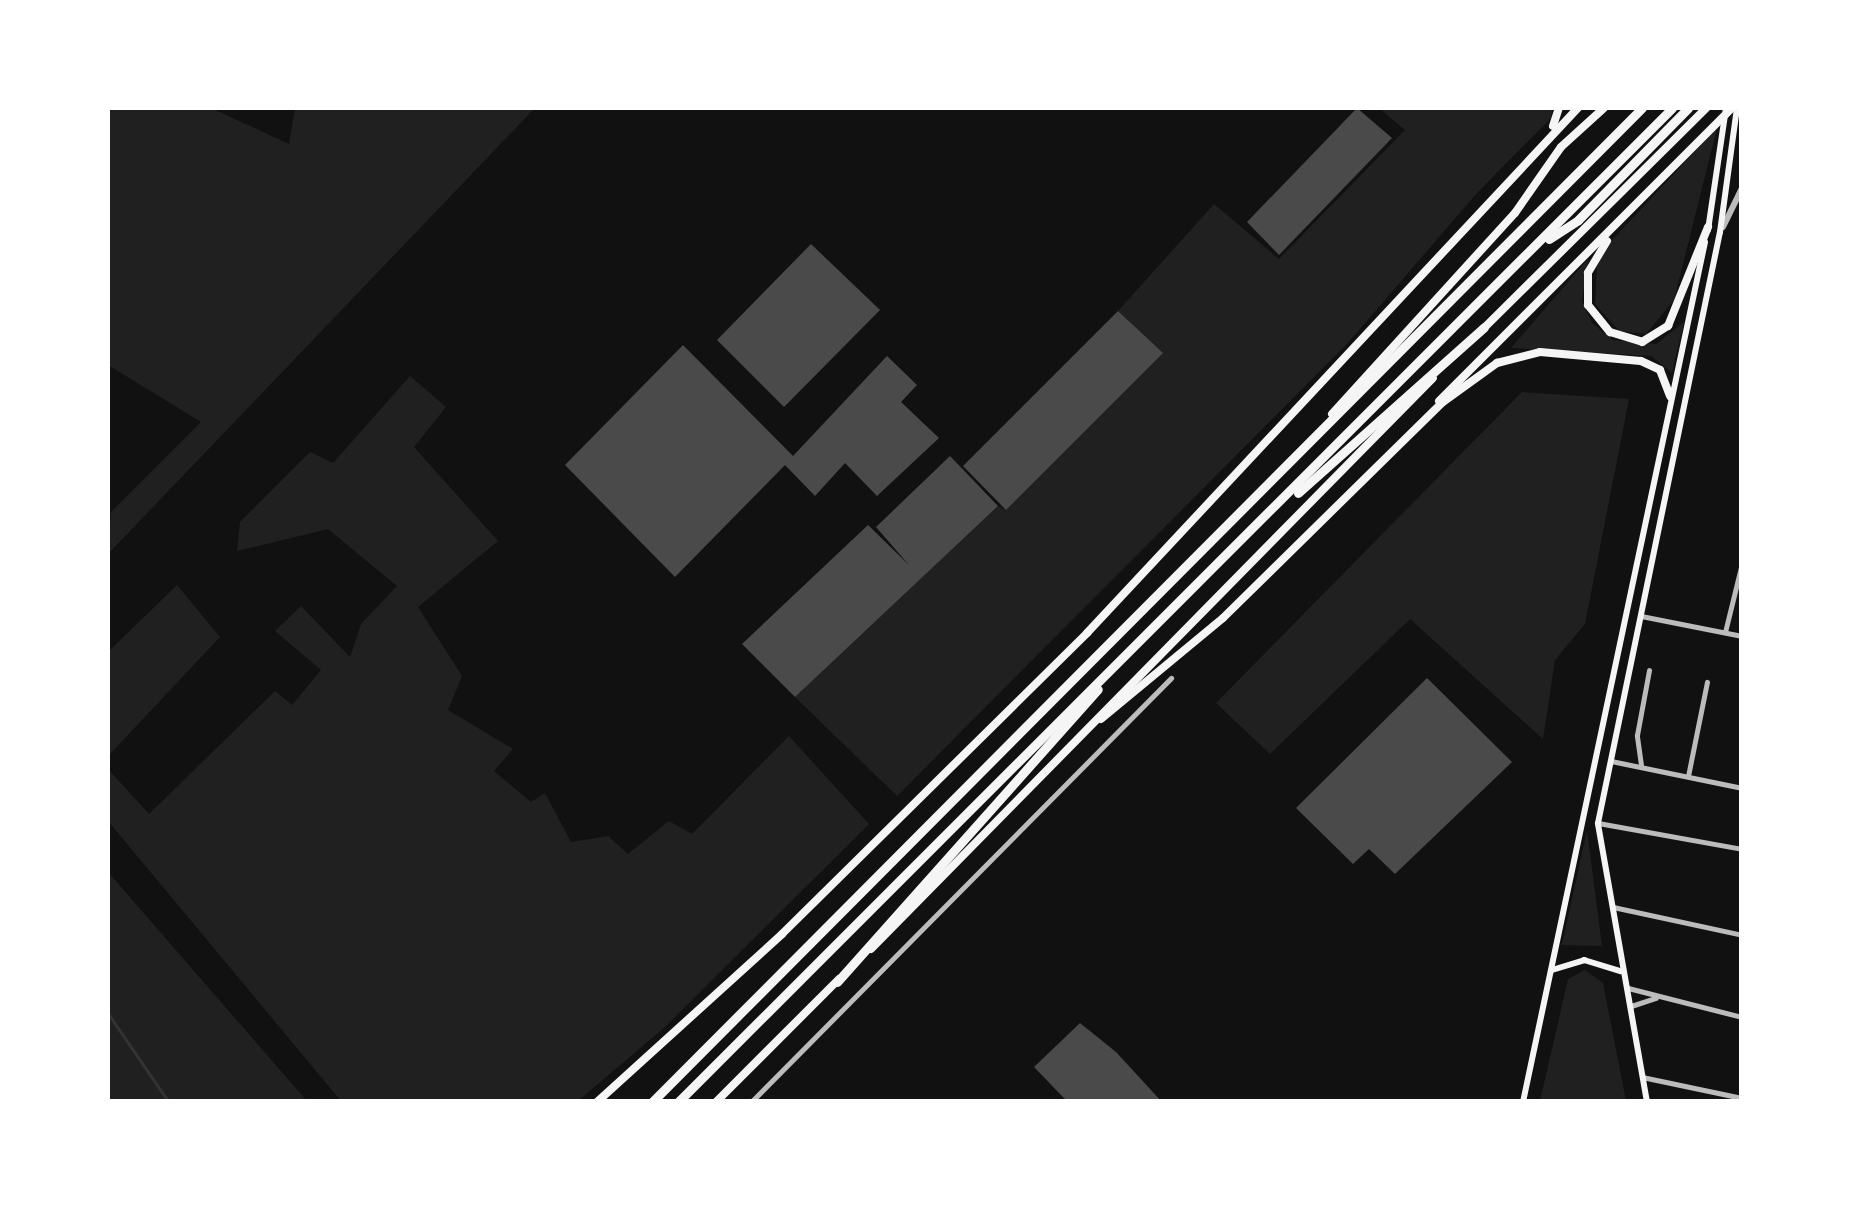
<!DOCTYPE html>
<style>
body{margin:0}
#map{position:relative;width:1849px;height:1209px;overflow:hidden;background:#111;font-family:"PT Sans",sans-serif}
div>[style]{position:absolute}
.green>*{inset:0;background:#202020}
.stream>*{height:2.5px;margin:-1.25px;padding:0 1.25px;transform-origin:1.25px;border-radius:1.25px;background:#333}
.building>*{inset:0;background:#4a4a4a}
.minor>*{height:5px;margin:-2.5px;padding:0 2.5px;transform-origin:2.5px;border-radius:2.5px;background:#bcbcbc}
.tertiary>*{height:6px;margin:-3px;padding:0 3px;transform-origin:3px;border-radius:3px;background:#bcbcbc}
.secondary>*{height:6px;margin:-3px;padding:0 3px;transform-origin:3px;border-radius:3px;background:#f5f5f5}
.primary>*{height:8px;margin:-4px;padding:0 4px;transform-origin:4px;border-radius:4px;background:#f5f5f5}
.motorway>*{height:9px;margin:-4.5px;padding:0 4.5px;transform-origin:4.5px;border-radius:4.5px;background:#f5f5f5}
span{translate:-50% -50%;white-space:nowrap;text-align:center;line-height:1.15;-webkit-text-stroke:9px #fff;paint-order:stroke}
.frame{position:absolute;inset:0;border:110px solid #fff;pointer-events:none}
</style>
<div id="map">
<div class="green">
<div style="clip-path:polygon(108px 108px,211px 108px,289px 144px,295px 108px,535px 108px,108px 554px,111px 512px,201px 422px,108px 365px)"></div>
<div style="clip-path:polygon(1379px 108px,1552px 108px,1551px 118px,1477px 193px,1346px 345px,897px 796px,795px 697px,998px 506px,1006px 510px,1162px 353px,1118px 311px,1214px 204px,1279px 259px,1405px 130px)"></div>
<div style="clip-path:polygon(1717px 128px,1674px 300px,1646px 334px,1619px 331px,1595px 304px,1597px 266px,1613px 239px)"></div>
<div style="clip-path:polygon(1588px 259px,1582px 301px,1592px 323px,1613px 340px,1656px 344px,1684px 322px,1672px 373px,1651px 356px,1511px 348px)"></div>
<div style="clip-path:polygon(410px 376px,446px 407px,414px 447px,498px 541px,418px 607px,462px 676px,448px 710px,513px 749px,494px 771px,531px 802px,545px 793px,571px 842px,608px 836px,628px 854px,669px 821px,692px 834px,789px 736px,869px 824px,665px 1027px,578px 1101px,341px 1101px,108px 821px,108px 769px,149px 814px,275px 691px,292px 705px,321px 670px,275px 631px,301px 606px,350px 657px,361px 624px,397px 586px,328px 529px,237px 551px,240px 522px,310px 452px,333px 463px)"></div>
<div style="clip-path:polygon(1522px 392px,1629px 399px,1585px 624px,1555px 660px,1543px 739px,1410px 619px,1270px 754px,1216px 703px)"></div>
<div style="clip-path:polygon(177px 585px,220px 637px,110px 754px,108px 767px,108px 652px)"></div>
<div style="clip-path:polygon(1587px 830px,1602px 946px,1561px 945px,1564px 936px)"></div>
<div style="clip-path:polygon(108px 872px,307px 1101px,108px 1101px)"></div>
<div style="clip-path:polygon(1585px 970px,1603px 983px,1626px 1101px,1540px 1101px,1568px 979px)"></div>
</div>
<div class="stream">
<div style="left:108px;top:1013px;width:108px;rotate:55.6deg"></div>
</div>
<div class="building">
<div style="clip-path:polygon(1357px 108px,1392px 138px,1279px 255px,1247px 222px)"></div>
<div style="clip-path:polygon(811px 244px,880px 310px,784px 407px,717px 340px)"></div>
<div style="clip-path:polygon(1118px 311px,1163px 353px,1006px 510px,963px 466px)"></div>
<div style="clip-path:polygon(683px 345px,793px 456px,887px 356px,917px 385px,901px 402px,939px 438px,877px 496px,845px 463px,815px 496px,785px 465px,675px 577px,565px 465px)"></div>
<div style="clip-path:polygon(950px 456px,998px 506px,795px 697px,742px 644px,868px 525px,909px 565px,876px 527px)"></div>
<div style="clip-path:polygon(1427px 678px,1512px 762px,1395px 874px,1369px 849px,1353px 864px,1296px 808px)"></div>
<div style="clip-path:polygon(1080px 1023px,1116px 1052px,1162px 1102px,1068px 1102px,1060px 1094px,1034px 1067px)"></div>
</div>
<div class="minor">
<div style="left:1641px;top:616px;width:103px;rotate:11.2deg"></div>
<div style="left:1725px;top:632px;width:71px;rotate:-76.2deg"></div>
<div style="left:1611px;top:761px;width:134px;rotate:11.6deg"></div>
<div style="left:1641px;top:765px;width:30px;rotate:-98deg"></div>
<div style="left:1637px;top:735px;width:66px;rotate:-79.5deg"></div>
<div style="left:1688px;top:776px;width:96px;rotate:-78.6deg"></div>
<div style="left:1598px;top:823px;width:146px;rotate:10.2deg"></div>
<div style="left:1613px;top:907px;width:132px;rotate:12.2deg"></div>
<div style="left:1628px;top:988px;width:118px;rotate:14.3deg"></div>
<div style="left:1631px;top:1006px;width:26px;rotate:-18deg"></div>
<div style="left:1642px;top:1077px;width:102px;rotate:11.9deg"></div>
<div style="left:751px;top:1102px;width:597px;rotate:-45.27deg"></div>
</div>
<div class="tertiary">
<div style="left:1723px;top:227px;width:43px;rotate:-64deg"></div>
</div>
<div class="secondary">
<div style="left:1708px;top:230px;width:123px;rotate:-81.6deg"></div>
<div style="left:1552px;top:970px;width:34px;rotate:-17deg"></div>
<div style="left:1584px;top:960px;width:38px;rotate:17deg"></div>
<div style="left:1523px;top:1102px;width:879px;rotate:-78.05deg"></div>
<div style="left:1647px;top:1102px;width:283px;rotate:-100deg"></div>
<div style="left:1598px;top:823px;width:603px;rotate:-78.34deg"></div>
<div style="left:1720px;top:232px;width:125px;rotate:-82.2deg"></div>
</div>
<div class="primary">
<div style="left:1553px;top:126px;width:19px;rotate:-72deg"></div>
<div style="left:1607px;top:241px;width:37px;rotate:121deg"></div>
<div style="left:1588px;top:273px;width:32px;rotate:90deg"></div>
<div style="left:1588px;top:305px;width:35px;rotate:51deg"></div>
<div style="left:1610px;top:332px;width:34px;rotate:17deg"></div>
<div style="left:1642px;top:342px;width:31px;rotate:-32deg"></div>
<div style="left:1668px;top:326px;width:107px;rotate:-68deg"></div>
<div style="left:1482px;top:330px;width:315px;rotate:-44.7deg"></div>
<div style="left:1439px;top:401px;width:414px;rotate:-45deg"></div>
<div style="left:1332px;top:414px;width:272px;rotate:-47.7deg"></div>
<div style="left:1515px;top:213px;width:80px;rotate:-55.1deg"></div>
<div style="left:1561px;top:147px;width:58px;rotate:-42.2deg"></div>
<div style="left:1101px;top:719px;width:158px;rotate:-39.6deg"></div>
<div style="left:1223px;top:618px;width:308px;rotate:-44.5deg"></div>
<div style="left:1443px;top:402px;width:67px;rotate:-35.8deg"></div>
<div style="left:1497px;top:363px;width:44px;rotate:-14.3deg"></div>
<div style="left:1540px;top:352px;width:101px;rotate:5.1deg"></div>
<div style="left:1641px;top:361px;width:21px;rotate:25deg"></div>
<div style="left:1660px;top:370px;width:28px;rotate:69deg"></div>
<div style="left:871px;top:949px;width:801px;rotate:-45.46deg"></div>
<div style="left:597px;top:1102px;width:250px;rotate:-42.2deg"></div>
<div style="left:782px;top:934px;width:429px;rotate:-44.6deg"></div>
<div style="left:1087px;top:633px;width:719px;rotate:-46.92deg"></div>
<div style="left:716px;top:1102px;width:174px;rotate:-45deg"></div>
</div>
<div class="motorway">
<div style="left:1549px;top:239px;width:35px;rotate:-33deg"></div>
<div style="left:1578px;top:220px;width:157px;rotate:-45.5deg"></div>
<div style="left:1298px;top:493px;width:249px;rotate:-41.7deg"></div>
<div style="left:837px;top:982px;width:392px;rotate:-48.3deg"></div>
<div style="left:652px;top:1102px;width:1403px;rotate:-45.12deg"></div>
<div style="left:678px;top:1102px;width:1406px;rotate:-45deg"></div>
</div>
<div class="frame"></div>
</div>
